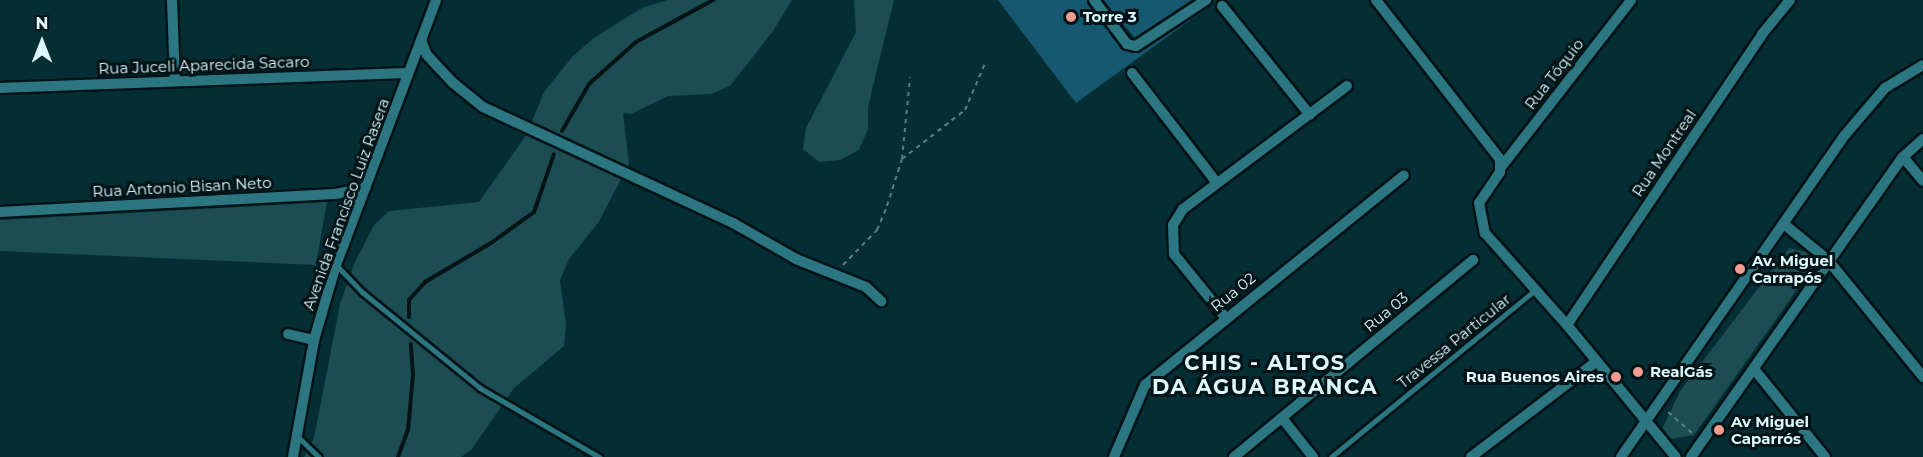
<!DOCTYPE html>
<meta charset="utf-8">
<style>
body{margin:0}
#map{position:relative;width:1923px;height:457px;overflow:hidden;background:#042e33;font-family:Montserrat,sans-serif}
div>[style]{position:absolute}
.green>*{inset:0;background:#1b4d53}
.stream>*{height:4px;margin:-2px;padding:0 2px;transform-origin:2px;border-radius:2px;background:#041315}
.building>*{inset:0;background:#165870}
.path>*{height:2px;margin-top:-1px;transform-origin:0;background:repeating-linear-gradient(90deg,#5a7f83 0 4.5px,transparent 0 9px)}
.roads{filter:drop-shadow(2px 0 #001417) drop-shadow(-2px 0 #001417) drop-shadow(0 2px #001417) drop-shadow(0 -2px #001417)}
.lane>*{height:5px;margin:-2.5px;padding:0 2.5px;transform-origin:2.5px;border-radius:2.5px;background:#2b7680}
.street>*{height:10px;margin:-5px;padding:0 5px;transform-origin:5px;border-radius:5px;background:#2b7680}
.dots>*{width:16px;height:16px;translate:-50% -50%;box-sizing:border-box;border:3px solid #001417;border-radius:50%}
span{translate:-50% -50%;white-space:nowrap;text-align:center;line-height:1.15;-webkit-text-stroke:6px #001417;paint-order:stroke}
.poi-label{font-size:15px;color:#defafe;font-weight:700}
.left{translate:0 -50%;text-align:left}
.right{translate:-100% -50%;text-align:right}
.street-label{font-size:15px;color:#defafe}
.district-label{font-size:21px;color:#defafe;font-weight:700;letter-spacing:1.5px}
.north{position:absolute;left:12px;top:12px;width:60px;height:60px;-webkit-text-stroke:4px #001417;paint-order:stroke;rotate:0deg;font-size:16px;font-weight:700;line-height:24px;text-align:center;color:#defafe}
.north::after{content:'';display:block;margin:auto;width:21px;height:27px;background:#defafe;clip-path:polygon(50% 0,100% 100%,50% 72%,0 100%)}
</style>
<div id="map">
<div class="green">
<div style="clip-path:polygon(667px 0,792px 0,773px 31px,730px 86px,711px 94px,668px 96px,631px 114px,623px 113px,629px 164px,598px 223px,569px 259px,560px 280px,566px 325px,564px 346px,514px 388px,472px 449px,461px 457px,304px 457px,314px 438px,340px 304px,354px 264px,374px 225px,389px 211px,479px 202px,527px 134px,544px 92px,573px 56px,595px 37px,642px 8px)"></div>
<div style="clip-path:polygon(854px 0,894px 0,868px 107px,868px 129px,859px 150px,840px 160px,819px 162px,803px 149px,806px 128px,856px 32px)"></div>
<div style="clip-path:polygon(327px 202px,316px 265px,0 251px,0 220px)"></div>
<div style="clip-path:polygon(1789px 248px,1811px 253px,1816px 263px,1694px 435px,1670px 439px,1661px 431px,1680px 391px)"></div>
</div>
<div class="stream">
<div style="left:562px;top:131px;width:54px;rotate:-60.1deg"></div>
<div style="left:589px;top:84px;width:63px;rotate:-41.8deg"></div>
<div style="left:636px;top:42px;width:88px;rotate:-28.6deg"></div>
<div style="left:409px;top:317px;width:17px;rotate:-90deg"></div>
<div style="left:409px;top:300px;width:24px;rotate:-48deg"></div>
<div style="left:425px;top:282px;width:77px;rotate:-30.6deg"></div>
<div style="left:491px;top:243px;width:53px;rotate:-35.8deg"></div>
<div style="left:534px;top:212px;width:61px;rotate:-71deg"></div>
<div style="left:398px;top:457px;width:29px;rotate:-70deg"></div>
<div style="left:408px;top:430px;width:55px;rotate:-84.8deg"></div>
<div style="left:413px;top:375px;width:31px;rotate:-94deg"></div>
</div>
<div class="building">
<div style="clip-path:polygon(998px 0,1087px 0,1121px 48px,1137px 53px,1218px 0,1076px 103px)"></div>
<div style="clip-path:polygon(1103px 0,1192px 0,1135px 38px)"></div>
</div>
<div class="path">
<div style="left:902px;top:159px;width:80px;rotate:-37.9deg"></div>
<div style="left:965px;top:110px;width:53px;rotate:-66.8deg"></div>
<div style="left:843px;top:265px;width:49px;rotate:-45.8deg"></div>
<div style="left:877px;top:230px;width:26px;rotate:-67deg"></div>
<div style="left:887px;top:206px;width:49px;rotate:-72.3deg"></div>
<div style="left:902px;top:159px;width:82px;rotate:-84.4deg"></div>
<div style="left:1668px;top:412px;width:33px;rotate:41deg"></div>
</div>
<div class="roads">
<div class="lane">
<div style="left:336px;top:265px;width:37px;rotate:46deg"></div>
<div style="left:362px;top:292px;width:152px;rotate:39.1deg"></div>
<div style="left:480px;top:388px;width:138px;rotate:30.1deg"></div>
<div style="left:298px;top:437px;width:29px;rotate:44deg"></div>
<div style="left:1331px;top:457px;width:265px;rotate:-39.3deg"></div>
</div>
<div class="street">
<div style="left:172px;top:0;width:80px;rotate:87.9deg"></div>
<div style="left:1094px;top:0;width:55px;rotate:53.1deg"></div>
<div style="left:1127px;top:44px;width:9px;rotate:13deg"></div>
<div style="left:1136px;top:46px;width:84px;rotate:-33.3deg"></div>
<div style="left:1376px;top:0;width:202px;rotate:52.1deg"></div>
<div style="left:1500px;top:159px;width:13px;rotate:90deg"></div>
<div style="left:1500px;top:172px;width:37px;rotate:124deg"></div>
<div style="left:1479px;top:203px;width:31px;rotate:79deg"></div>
<div style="left:1485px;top:233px;width:123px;rotate:48.3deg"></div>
<div style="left:1567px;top:325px;width:171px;rotate:50.5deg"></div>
<div style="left:1222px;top:6px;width:140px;rotate:51.1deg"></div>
<div style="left:421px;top:40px;width:16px;rotate:68deg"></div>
<div style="left:427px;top:55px;width:37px;rotate:47deg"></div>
<div style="left:452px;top:82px;width:40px;rotate:39deg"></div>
<div style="left:483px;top:107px;width:276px;rotate:24.9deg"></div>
<div style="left:733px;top:223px;width:73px;rotate:29.7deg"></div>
<div style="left:796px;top:259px;width:75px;rotate:21.8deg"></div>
<div style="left:866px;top:287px;width:21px;rotate:43deg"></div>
<div style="left:1132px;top:73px;width:139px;rotate:52.3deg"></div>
<div style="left:0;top:88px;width:408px;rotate:-2.1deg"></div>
<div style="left:1903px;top:157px;width:31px;rotate:50deg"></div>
<div style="left:1502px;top:166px;width:210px;rotate:-52.1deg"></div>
<div style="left:0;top:212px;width:335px;rotate:-3.1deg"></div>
<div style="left:335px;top:194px;width:31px;rotate:-11deg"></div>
<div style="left:1785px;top:225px;width:55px;rotate:39.1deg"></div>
<div style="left:1828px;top:260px;width:151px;rotate:50.9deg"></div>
<div style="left:1225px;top:317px;width:81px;rotate:-129deg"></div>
<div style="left:1174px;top:254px;width:29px;rotate:-92deg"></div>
<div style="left:1173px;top:225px;width:19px;rotate:-58deg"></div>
<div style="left:1183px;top:209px;width:205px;rotate:-36.9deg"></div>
<div style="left:1567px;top:325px;width:352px;rotate:-56.1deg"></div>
<div style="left:1763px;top:33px;width:43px;rotate:-50.7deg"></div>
<div style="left:288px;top:334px;width:27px;rotate:13deg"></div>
<div style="left:1754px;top:369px;width:113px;rotate:51.1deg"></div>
<div style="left:1282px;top:418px;width:50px;rotate:51.5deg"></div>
<div style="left:293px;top:457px;width:119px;rotate:-79.8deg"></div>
<div style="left:314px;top:340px;width:78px;rotate:-73.7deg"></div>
<div style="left:336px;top:265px;width:283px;rotate:-69.3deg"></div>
<div style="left:1114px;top:457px;width:78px;rotate:-66.7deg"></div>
<div style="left:1145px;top:385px;width:333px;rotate:-39deg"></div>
<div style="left:1234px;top:457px;width:310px;rotate:-39.5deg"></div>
<div style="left:1471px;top:457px;width:158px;rotate:-37.3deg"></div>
<div style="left:1621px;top:457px;width:392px;rotate:-55.2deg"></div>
<div style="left:1845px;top:135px;width:62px;rotate:-49.6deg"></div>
<div style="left:1885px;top:88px;width:44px;rotate:-31.2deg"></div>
<div style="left:1691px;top:457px;width:367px;rotate:-54.8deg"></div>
<div style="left:1903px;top:157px;width:27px;rotate:-42deg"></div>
</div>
</div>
<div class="dots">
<div style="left:1071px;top:17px;background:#f59c92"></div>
<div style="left:1740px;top:269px;background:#f59c92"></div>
<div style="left:1638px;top:372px;background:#f59c92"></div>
<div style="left:1616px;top:377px;background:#f59c92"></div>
<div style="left:1719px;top:430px;background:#f59c92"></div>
</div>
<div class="poi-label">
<span class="left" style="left:1083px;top:17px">Torre 3</span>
<span class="left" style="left:1752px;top:269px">Av. Miguel<br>Carrapós</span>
<span class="left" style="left:1650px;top:372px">RealGás</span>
<span class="right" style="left:1604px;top:377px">Rua Buenos Aires</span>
<span class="left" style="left:1731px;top:430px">Av Miguel<br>Caparrós</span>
</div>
<div class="street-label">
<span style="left:204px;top:65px;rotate:-2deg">Rua Juceli Aparecida Sacaro</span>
<span style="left:1554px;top:74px;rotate:-52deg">Rua Tóquio</span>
<span style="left:1664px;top:153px;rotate:-56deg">Rua Montreal</span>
<span style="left:182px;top:187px;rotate:-3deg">Rua Antonio Bisan Neto</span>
<span style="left:346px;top:204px;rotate:-70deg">Avenida Francisco Luiz Rasera</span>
<span style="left:1233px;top:292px;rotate:-39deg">Rua 02</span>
<span style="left:1386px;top:312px;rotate:-40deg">Rua 03</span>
<span style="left:1454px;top:341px;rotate:-39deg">Travessa Particular</span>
</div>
<div class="district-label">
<span style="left:1265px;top:375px">CHIS - ALTOS<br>DA ÁGUA BRANCA</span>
</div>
<div class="north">N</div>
</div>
